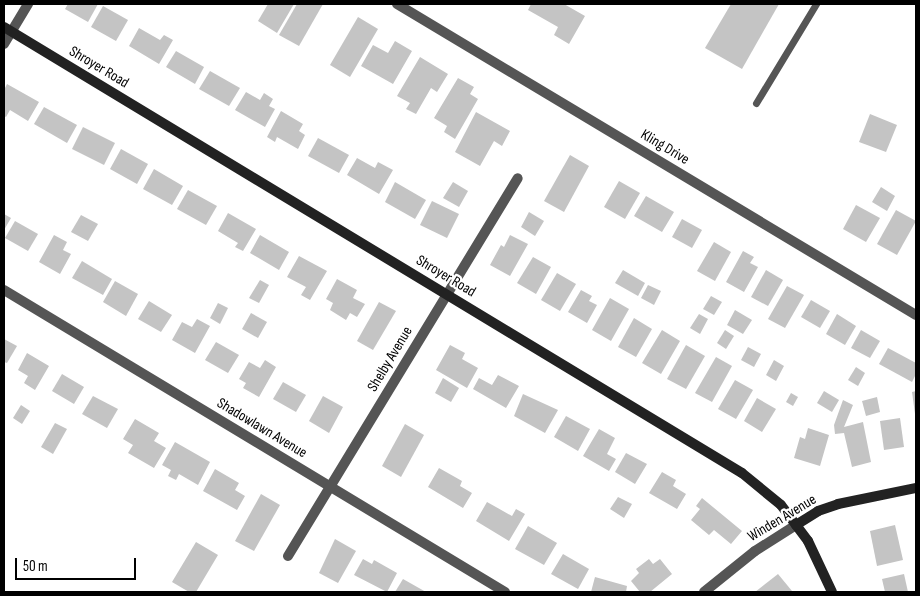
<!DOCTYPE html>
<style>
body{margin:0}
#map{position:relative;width:920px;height:596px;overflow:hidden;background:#fff;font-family:"Sofia Sans Condensed",sans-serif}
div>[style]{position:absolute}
.building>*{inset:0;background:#c4c4c4}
.lane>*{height:7px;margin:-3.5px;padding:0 3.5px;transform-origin:3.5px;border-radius:3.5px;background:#555}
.street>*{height:10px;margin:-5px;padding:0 5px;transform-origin:5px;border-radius:5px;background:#555}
.secondary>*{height:10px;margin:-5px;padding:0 5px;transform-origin:5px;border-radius:5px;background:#222}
span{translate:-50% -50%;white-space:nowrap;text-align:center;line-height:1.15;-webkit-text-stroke:4.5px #fff;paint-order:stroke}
.street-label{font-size:15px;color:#000}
.frame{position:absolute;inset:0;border:5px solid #000;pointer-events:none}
.scale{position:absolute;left:15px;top:558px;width:121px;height:22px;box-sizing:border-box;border:2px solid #000;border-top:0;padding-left:6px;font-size:15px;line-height:18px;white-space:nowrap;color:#000;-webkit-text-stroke:4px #fff;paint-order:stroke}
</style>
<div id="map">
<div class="building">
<div style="clip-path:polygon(68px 4px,98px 4px,88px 22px,65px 9px)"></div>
<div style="clip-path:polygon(268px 4px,294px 4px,277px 33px,258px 21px)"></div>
<div style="clip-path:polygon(297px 4px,323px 4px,299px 46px,279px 35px)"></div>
<div style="clip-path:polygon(531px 4px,564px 4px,585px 16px,569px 44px,554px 35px,558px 27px,528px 10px)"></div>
<div style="clip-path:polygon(731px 4px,779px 4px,742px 69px,705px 48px)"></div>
<div style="clip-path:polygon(103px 6px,128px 20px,116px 41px,91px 27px)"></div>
<div style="clip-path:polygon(358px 17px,378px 29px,350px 77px,330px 65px)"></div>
<div style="clip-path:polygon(139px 28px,160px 40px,164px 35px,173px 40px,159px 64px,129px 46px)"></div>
<div style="clip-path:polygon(395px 41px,412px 51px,393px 84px,361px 66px,373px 45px,388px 53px)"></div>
<div style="clip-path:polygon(176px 51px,204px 67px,195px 84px,166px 67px)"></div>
<div style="clip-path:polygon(420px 57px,448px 74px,437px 92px,431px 88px,416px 114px,406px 109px,410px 103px,397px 96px)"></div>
<div style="clip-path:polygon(210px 71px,240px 88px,229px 106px,199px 89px)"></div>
<div style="clip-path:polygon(458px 78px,474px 87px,470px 94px,478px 99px,455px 139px,444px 132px,447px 126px,434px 118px)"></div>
<div style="clip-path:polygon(7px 84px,39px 102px,28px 121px,10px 110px,6px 117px,4px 116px,4px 90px)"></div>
<div style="clip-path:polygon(246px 92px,260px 100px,264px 93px,273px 99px,269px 106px,275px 109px,265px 127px,235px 110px)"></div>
<div style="clip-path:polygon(44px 107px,77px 125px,67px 143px,34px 124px)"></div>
<div style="clip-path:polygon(281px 111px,303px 124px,299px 131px,305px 135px,298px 149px,277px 137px,275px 142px,267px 137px)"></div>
<div style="clip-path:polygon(476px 112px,510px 131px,502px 146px,494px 141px,480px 166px,455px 152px)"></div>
<div style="clip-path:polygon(870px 114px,897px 125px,886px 152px,859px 142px)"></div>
<div style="clip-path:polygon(83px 127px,115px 143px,104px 165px,72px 149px)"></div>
<div style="clip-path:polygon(318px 138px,349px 155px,339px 173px,308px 156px)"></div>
<div style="clip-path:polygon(121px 149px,148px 164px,137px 184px,110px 169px)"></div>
<div style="clip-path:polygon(570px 155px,589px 166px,564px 212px,544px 201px)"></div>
<div style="clip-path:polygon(357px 158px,375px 168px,378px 162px,393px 170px,379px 194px,347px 175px)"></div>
<div style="clip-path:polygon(154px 169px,183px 186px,172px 205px,143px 189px)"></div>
<div style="clip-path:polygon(619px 181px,640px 193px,625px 219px,604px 207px)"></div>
<div style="clip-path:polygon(395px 182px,426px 200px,415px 219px,385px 202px)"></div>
<div style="clip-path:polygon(453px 182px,468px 191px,459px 207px,443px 198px)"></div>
<div style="clip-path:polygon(881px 187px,895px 196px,887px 211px,872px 202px)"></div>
<div style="clip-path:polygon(188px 190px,217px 206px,206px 225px,177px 209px)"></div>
<div style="clip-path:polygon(646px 196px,674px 212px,662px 232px,634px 216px)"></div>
<div style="clip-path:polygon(432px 201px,459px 214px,447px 238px,420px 225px)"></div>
<div style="clip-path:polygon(856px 205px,880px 218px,866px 242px,843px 229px)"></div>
<div style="clip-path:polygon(896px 210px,916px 221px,897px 255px,877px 244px)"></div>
<div style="clip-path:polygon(529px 212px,544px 221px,535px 236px,521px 227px)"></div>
<div style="clip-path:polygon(228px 213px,256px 229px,243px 251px,235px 247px,238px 243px,218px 231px)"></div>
<div style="clip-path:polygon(4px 214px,11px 218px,4px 230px)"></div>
<div style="clip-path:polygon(81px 215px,98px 224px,88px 241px,71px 232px)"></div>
<div style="clip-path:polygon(682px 219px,702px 230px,692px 248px,672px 237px)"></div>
<div style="clip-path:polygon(15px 221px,38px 234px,28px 251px,5px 238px)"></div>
<div style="clip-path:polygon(54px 235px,67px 242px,63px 250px,71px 254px,60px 274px,39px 262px)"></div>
<div style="clip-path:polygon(260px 235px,289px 252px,279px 270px,250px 253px)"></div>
<div style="clip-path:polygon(510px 235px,528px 244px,510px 276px,490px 265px,501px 245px,504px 247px)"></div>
<div style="clip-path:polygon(714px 242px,731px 252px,715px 281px,697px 271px)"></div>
<div style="clip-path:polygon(743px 251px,754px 257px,750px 263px,758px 267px,744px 292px,726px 282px)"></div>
<div style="clip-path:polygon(299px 256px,327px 271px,310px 300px,301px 295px,306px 287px,287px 277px)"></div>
<div style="clip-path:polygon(533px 257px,551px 267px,536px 294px,517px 283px)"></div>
<div style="clip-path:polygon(82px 261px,112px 279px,103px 295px,72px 278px)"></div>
<div style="clip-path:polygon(623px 270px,645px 283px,638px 296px,615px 283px)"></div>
<div style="clip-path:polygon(766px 270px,783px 280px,768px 306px,751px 297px)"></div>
<div style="clip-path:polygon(557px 273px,576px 284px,560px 311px,541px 300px)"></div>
<div style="clip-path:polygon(337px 279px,357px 290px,353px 298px,365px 304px,357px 317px,350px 313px,346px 320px,330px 310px,333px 303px,326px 299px)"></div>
<div style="clip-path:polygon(260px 280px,269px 285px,259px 303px,249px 298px)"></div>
<div style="clip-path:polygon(115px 281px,138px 294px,126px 316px,103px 302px)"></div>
<div style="clip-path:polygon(648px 285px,661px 291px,654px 305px,641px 298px)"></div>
<div style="clip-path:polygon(787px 286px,804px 295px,785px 328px,768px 319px)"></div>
<div style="clip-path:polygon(581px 290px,592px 296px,589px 301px,597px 305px,587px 323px,568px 312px)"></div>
<div style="clip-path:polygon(711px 296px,722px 302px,714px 315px,703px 309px)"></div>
<div style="clip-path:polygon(610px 298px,629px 309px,611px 341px,592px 330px)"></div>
<div style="clip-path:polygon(811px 300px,830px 311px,820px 328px,801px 317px)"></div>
<div style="clip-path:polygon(149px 301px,172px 315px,161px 332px,138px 319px)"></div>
<div style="clip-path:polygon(379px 302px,396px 311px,373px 350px,357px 341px)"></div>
<div style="clip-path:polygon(218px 303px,228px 308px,220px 324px,210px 318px)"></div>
<div style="clip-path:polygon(735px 310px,752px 320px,743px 334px,727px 325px)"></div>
<div style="clip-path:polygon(251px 313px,267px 322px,258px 338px,242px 329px)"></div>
<div style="clip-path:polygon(699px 314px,708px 319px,700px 334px,690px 328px)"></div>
<div style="clip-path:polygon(837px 314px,856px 326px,845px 345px,826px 334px)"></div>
<div style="clip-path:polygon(634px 318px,652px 329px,636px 357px,618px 347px)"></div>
<div style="clip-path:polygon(197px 319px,210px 326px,195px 353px,172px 340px,182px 322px,192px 327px)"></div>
<div style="clip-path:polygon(662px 330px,680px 341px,661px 374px,642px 363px)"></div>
<div style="clip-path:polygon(725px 330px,734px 336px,726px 349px,717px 343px)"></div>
<div style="clip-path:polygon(861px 330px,880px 341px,870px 358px,851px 348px)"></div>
<div style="clip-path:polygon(4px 339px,17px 346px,7px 363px,4px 362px)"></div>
<div style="clip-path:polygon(216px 342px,239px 355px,228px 373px,205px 360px)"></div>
<div style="clip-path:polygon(450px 345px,465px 353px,462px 359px,478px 368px,467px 388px,436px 370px)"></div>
<div style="clip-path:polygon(686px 345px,705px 356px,686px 389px,667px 379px)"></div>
<div style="clip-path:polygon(748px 347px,761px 354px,754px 367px,741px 360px)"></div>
<div style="clip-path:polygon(888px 348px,916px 363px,916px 374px,912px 382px,879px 364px)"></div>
<div style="clip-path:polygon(27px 353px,49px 366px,35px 390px,24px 383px,28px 376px,18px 370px)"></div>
<div style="clip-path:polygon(716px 357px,732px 366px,712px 402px,695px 393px)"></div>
<div style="clip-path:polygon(265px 360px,276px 367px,259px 397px,243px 388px,246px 383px,239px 379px,249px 362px,260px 368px)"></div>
<div style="clip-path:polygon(774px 360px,784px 366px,776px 381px,766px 375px)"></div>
<div style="clip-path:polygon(856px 367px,865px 373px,858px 386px,848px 380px)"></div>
<div style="clip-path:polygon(62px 374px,84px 387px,74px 404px,52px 391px)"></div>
<div style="clip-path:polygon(498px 375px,519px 386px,506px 408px,473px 389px,479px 378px,492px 385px)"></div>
<div style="clip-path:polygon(443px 378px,459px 388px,451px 402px,435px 393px)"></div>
<div style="clip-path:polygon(735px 380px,753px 390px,736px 419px,718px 409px)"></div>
<div style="clip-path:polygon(283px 382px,306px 395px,296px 412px,273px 399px)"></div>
<div style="clip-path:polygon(824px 391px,839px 400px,832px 412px,817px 403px)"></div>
<div style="clip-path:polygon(916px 391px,916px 414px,915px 414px,912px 392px)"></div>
<div style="clip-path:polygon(791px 393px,798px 397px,793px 406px,786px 402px)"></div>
<div style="clip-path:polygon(523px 394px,558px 410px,545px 433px,514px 416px)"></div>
<div style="clip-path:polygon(93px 396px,118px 409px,107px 428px,82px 414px)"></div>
<div style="clip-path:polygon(323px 396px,343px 407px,329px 433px,309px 421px)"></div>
<div style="clip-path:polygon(877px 397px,880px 412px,866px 416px,862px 401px)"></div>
<div style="clip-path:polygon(757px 398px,776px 409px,762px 432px,744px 421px)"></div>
<div style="clip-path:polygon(843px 400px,853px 405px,844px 427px,863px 422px,871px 462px,852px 467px,844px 433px,835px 434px,834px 425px)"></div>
<div style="clip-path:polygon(21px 405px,30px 411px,22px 424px,13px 418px)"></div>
<div style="clip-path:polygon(566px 416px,590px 429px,578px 451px,554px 437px)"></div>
<div style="clip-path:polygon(900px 418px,904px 447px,884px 450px,880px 421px)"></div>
<div style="clip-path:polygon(135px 419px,159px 433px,154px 441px,166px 448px,154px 468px,128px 453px,133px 445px,123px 439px)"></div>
<div style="clip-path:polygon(55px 423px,67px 429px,53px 454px,41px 447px)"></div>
<div style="clip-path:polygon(405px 424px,424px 435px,401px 477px,382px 466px)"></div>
<div style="clip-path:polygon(808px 428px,829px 435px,820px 466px,794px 458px,800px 437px,805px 439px)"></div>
<div style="clip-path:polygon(599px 429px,615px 438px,607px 454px,616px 459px,609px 471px,583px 456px)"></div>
<div style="clip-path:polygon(175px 442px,210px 462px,198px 485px,179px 474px,176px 480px,168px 476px,171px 470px,162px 465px)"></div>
<div style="clip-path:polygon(626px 453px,647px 464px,635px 484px,615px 472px)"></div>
<div style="clip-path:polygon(439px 468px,462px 481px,460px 486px,472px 493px,463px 508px,428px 487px)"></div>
<div style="clip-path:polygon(215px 469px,239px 483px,235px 490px,245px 496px,237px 510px,203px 491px)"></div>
<div style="clip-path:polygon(662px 472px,676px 480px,673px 486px,686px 494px,677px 509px,649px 493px)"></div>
<div style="clip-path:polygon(261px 494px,280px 505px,254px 551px,235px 541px)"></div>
<div style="clip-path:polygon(618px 497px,632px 504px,624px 518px,610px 509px)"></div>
<div style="clip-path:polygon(702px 498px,742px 531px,731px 544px,714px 530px,709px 535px,691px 520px,700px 509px,696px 506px)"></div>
<div style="clip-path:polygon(487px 502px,512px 516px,516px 509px,525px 514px,509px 541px,476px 521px)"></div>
<div style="clip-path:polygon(895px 525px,903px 560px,877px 566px,870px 531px)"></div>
<div style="clip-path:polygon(528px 526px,557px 543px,544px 565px,515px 549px)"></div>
<div style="clip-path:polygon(335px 539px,356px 551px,338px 583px,319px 573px)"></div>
<div style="clip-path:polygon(196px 542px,218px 555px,196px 592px,189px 592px,172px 582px)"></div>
<div style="clip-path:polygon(563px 554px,589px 569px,578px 589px,551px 574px)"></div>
<div style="clip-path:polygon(363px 559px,372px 564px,374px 560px,397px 573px,387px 592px,354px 575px)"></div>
<div style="clip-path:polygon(649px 559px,653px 564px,660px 559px,672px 574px,650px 592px,640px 592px,631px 581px,639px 573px,636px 569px)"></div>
<div style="clip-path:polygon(778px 574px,792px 591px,790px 592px,755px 592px)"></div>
<div style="clip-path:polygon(904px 574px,908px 592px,885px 592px,882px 579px)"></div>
<div style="clip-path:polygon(595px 577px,627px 586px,626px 592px,591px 592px)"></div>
<div style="clip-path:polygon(403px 579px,426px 592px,395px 592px)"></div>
</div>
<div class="lane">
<div style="left:756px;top:103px;width:116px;rotate:-58.8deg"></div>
</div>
<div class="street">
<div style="left:397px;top:4px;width:605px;rotate:30.93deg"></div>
<div style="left:4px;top:44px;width:47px;rotate:-59deg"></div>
<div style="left:4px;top:290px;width:585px;rotate:31.08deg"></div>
<div style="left:288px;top:556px;width:442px;rotate:-58.7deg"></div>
<div style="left:704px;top:592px;width:65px;rotate:-38.8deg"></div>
<div style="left:755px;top:551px;width:49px;rotate:-32.4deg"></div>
</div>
<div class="secondary">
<div style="left:4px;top:27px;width:862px;rotate:31.15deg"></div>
<div style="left:742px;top:473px;width:50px;rotate:39.4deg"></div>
<div style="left:781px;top:505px;width:45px;rotate:53.1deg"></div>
<div style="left:808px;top:541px;width:56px;rotate:64.8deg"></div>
<div style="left:796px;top:525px;width:26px;rotate:-32deg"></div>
<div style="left:818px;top:511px;width:21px;rotate:-19deg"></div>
<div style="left:838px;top:504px;width:80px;rotate:-11.6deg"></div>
</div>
<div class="street-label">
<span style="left:99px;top:67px;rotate:31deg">Shroyer Road</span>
<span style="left:665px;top:147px;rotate:31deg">Kling Drive</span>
<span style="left:446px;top:276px;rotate:31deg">Shroyer Road</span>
<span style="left:390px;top:359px;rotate:-59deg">Shelby Avenue</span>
<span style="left:262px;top:428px;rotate:31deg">Shadowlawn Avenue</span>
<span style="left:782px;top:518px;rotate:-31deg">Winden Avenue</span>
</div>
<div class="frame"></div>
<div class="scale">50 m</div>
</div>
